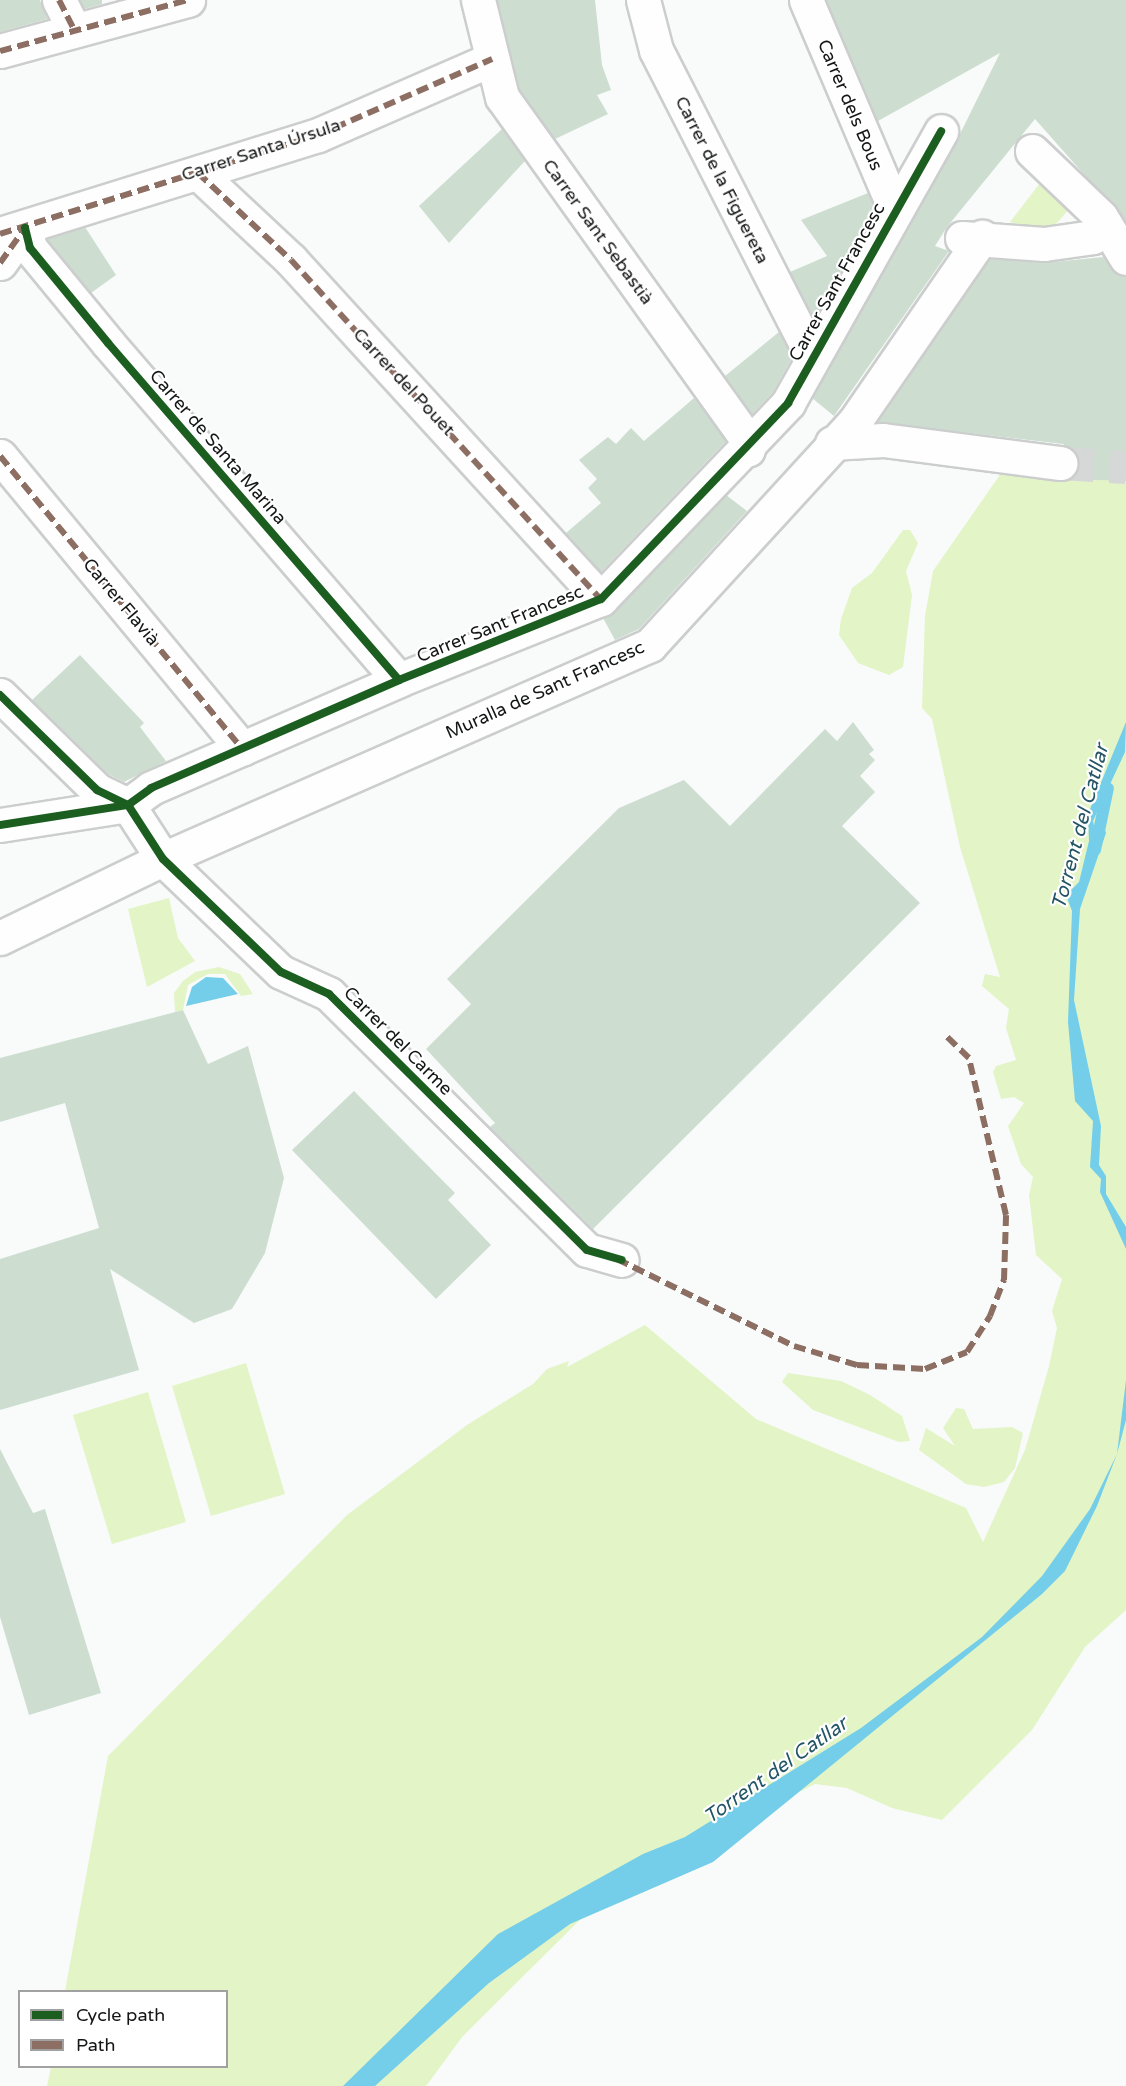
<!DOCTYPE html>
<meta charset="utf-8">
<style>
body{margin:0}
#map{position:relative;width:1126px;height:2086px;overflow:hidden;background:#f8fbfa;font-family:"Varela Round",sans-serif}
div>[style]{position:absolute}
.green>*{inset:0;background:#e3f4c6}
.water>*{inset:0;background:#74cee9}
.stream>*{height:12px;margin:-6px;padding:0 6px;transform-origin:6px;border-radius:6px;background:#74cee9}
.building>*{inset:0;background:#cdded1}
.minor-tunnel>*{height:33px;margin-top:-16.5px;transform-origin:0;background:repeating-linear-gradient(90deg,#d6d8d8 0 33px,transparent 0 49px)}
.roads{filter:drop-shadow(2px 0 #cccecd) drop-shadow(-2px 0 #cccecd) drop-shadow(0 2px #cccecd) drop-shadow(0 -2px #cccecd)}
.minor>*{height:33px;margin:-16.5px;padding:0 16.5px;transform-origin:16.5px;border-radius:16.5px;background:#fefefe}
.major>*{height:33px;margin:-16.5px;padding:0 16.5px;transform-origin:16.5px;border-radius:16.5px;background:#fefefe}
.quiet>*{height:6px;margin-top:-3px;transform-origin:0;background:repeating-linear-gradient(90deg,#8d6e63 0 12px,transparent 0 18px)}
.cycleway>*{height:8px;margin:-4px;padding:0 4px;transform-origin:4px;border-radius:4px;background:#1b5e20}
span{translate:-50% -50%;white-space:nowrap;text-align:center;line-height:1.15;-webkit-text-stroke:4.5px #fff;paint-order:stroke}
.street-label{font-size:18px;color:#141515}
.water-label{font-size:20px;color:#235566;font-style:italic}
.legend{position:absolute;left:18px;top:1990px;width:210px;height:78px;box-sizing:border-box;background:#fff;border:2px solid #a1a1a1;margin:0;padding:8px 10px;list-style:none;font-size:18px;color:#141515}
.legend li{display:flex;align-items:center;gap:12px;height:30px}
.legend b{width:30px;border:2px solid #a1a1a1}
</style>
<div id="map">
<div class="green">
<div style="clip-path:polygon(1044px 178px,1070px 208px,1050px 231px,1010px 222px)"></div>
<div style="clip-path:polygon(1004px 469px,1126px 481px,1126px 1610px,1085px 1647px,1032px 1730px,942px 1820px,892px 1808px,847px 1788px,815px 1784px,615px 1885px,463px 2036px,426px 2086px,47px 2086px,51px 2067px,226px 2066px,226px 1992px,65px 1991px,108px 1756px,347px 1515px,467px 1425px,533px 1384px,547px 1369px,569px 1361px,567px 1367px,645px 1325px,756px 1419px,966px 1508px,983px 1542px,1025px 1450px,1049px 1366px,1057px 1328px,1052px 1311px,1062px 1279px,1036px 1255px,1029px 1195px,1033px 1177px,1021px 1164px,1008px 1126px,1024px 1103px,1014px 1097px,1001px 1099px,993px 1072px,996px 1066px,1016px 1060px,1006px 1028px,1009px 1009px,982px 986px,985px 974px,1000px 977px,960px 847px,932px 719px,922px 708px,925px 616px,933px 571px)"></div>
<div style="clip-path:polygon(903px 530px,910px 530px,918px 543px,906px 571px,912px 595px,903px 667px,889px 675px,858px 663px,839px 635px,841px 619px,852px 588px,872px 573px)"></div>
<div style="clip-path:polygon(169px 898px,178px 938px,195px 961px,147px 987px,128px 909px)"></div>
<div style="clip-path:polygon(219px 967px,240px 974px,253px 994px,241px 996px,225px 974px,208px 974px,188px 985px,183px 1010px,175px 1012px,174px 993px,183px 981px,195px 972px)"></div>
<div style="clip-path:polygon(246px 1363px,285px 1494px,211px 1516px,172px 1386px)"></div>
<div style="clip-path:polygon(788px 1373px,841px 1381px,870px 1395px,902px 1416px,910px 1441px,899px 1442px,813px 1410px,782px 1382px)"></div>
<div style="clip-path:polygon(148px 1392px,186px 1522px,112px 1544px,73px 1415px)"></div>
<div style="clip-path:polygon(956px 1408px,964px 1409px,973px 1429px,1012px 1427px,1023px 1433px,1015px 1468px,1004px 1482px,984px 1487px,966px 1484px,919px 1450px,926px 1428px,955px 1446px,943px 1428px)"></div>
</div>
<div class="water">
<div style="clip-path:polygon(1126px 722px,1125px 752px,1093px 821px,1096px 835px,1104px 827px,1106px 833px,1080px 909px,1074px 1000px,1101px 1126px,1099px 1165px,1106px 1176px,1106px 1194px,1126px 1227px,1126px 1249px,1100px 1192px,1101px 1179px,1090px 1167px,1093px 1121px,1075px 1101px,1068px 1022px,1072px 911px,1066px 895px,1079px 882px,1089px 841px,1088px 814px)"></div>
<div style="clip-path:polygon(206px 977px,223px 978px,238px 994px,186px 1006px,192px 987px)"></div>
<div style="clip-path:polygon(1126px 1380px,1126px 1420px,1117px 1454px,1097px 1506px,1065px 1571px,1042px 1594px,713px 1862px,570px 1924px,489px 1983px,375px 2086px,343px 2086px,498px 1934px,643px 1854px,685px 1837px,861px 1728px,982px 1637px,1042px 1576px,1090px 1509px,1117px 1454px)"></div>
</div>
<div class="stream">
<div style="left:1095px;top:850px;width:63px;rotate:-78.2deg"></div>
</div>
<div class="building">
<div style="clip-path:polygon(0 0,40px 0,47px 19px,0 32px)"></div>
<div style="clip-path:polygon(80px 0,102px 0,102px 4px,84px 9px)"></div>
<div style="clip-path:polygon(497px 0,595px 0,602px 65px,611px 90px,597px 95px,608px 114px,555px 139px,519px 89px)"></div>
<div style="clip-path:polygon(826px 0,1126px 0,1126px 222px,1035px 119px,947px 227px,935px 246px,949px 251px,834px 416px,812px 398px,957px 140px,1000px 53px,878px 121px)"></div>
<div style="clip-path:polygon(502px 129px,525px 161px,449px 243px,419px 206px)"></div>
<div style="clip-path:polygon(868px 193px,875px 210px,814px 319px,790px 272px,827px 256px,801px 220px)"></div>
<div style="clip-path:polygon(85px 227px,116px 275px,91px 293px,47px 239px)"></div>
<div style="clip-path:polygon(1103px 257px,1117px 274px,1126px 277px,1126px 481px,1071px 479px,1078px 456px,1063px 444px,877px 422px,990px 259px,1043px 263px)"></div>
<div style="clip-path:polygon(779px 332px,792px 358px,773px 392px,752px 414px,725px 376px)"></div>
<div style="clip-path:polygon(694px 398px,726px 441px,601px 572px,566px 533px,601px 503px,588px 488px,597px 479px,579px 460px,608px 437px,616px 444px,631px 428px,644px 441px)"></div>
<div style="clip-path:polygon(726px 495px,747px 511px,639px 629px,615px 640px,603px 618px)"></div>
<div style="clip-path:polygon(80px 655px,144px 723px,140px 727px,166px 761px,124px 782px,108px 774px,32px 700px)"></div>
<div style="clip-path:polygon(853px 722px,874px 750px,869px 754px,875px 760px,860px 776px,875px 792px,842px 826px,920px 903px,593px 1229px,490px 1127px,495px 1123px,426px 1049px,471px 1004px,447px 979px,619px 808px,684px 780px,730px 826px,825px 729px,837px 741px)"></div>
<div style="clip-path:polygon(183px 1010px,208px 1064px,248px 1046px,284px 1178px,265px 1253px,232px 1309px,194px 1323px,110px 1269px,139px 1370px,0 1410px,0 1259px,99px 1228px,65px 1103px,0 1122px,0 1058px)"></div>
<div style="clip-path:polygon(354px 1091px,455px 1193px,448px 1200px,491px 1245px,436px 1299px,292px 1150px)"></div>
<div style="clip-path:polygon(0 1449px,33px 1513px,45px 1509px,101px 1693px,29px 1715px,0 1617px)"></div>
</div>
<div class="minor-tunnel">
<div style="left:1061px;top:463px;width:65px;rotate:3.5deg"></div>
</div>
<div class="roads">
<div class="minor">
<div style="left:59px;top:0;width:34px;rotate:63deg"></div>
<div style="left:478px;top:0;width:100px;rotate:76.1deg"></div>
<div style="left:502px;top:97px;width:417px;rotate:54.4deg"></div>
<div style="left:745px;top:436px;width:14px;rotate:78deg"></div>
<div style="left:643px;top:0;width:52px;rotate:75.4deg"></div>
<div style="left:656px;top:50px;width:343px;rotate:63deg"></div>
<div style="left:806px;top:0;width:228px;rotate:67deg"></div>
<div style="left:0;top:51px;width:195px;rotate:-15.2deg"></div>
<div style="left:1032px;top:151px;width:95px;rotate:43.7deg"></div>
<div style="left:1101px;top:217px;width:48px;rotate:58.6deg"></div>
<div style="left:198px;top:173px;width:127px;rotate:43.1deg"></div>
<div style="left:291px;top:260px;width:459px;rotate:47.6deg"></div>
<div style="left:25px;top:228px;width:21px;rotate:76deg"></div>
<div style="left:30px;top:248px;width:123px;rotate:50.6deg"></div>
<div style="left:108px;top:343px;width:445px;rotate:49.2deg"></div>
<div style="left:0;top:234px;width:333px;rotate:-17.3deg"></div>
<div style="left:318px;top:135px;width:190px;rotate:-23.6deg"></div>
<div style="left:962px;top:238px;width:82px;rotate:4.2deg"></div>
<div style="left:1044px;top:244px;width:49px;rotate:-8.1deg"></div>
<div style="left:1093px;top:237px;width:18px;rotate:-49deg"></div>
<div style="left:0;top:263px;width:43px;rotate:-54.5deg"></div>
<div style="left:832px;top:443px;width:51px;rotate:-3.4deg"></div>
<div style="left:883px;top:440px;width:179px;rotate:7.4deg"></div>
<div style="left:0;top:456px;width:380px;rotate:50.4deg"></div>
<div style="left:0;top:695px;width:136px;rotate:44.4deg"></div>
<div style="left:97px;top:790px;width:34px;rotate:26deg"></div>
<div style="left:128px;top:805px;width:64px;rotate:57.1deg"></div>
<div style="left:163px;top:859px;width:163px;rotate:43.8deg"></div>
<div style="left:281px;top:972px;width:53px;rotate:24.6deg"></div>
<div style="left:329px;top:994px;width:363px;rotate:44.8deg"></div>
<div style="left:587px;top:1250px;width:36px;rotate:16deg"></div>
<div style="left:0;top:825px;width:130px;rotate:-8.9deg"></div>
<div style="left:128px;top:805px;width:29px;rotate:-36deg"></div>
<div style="left:151px;top:788px;width:270px;rotate:-23.5deg"></div>
<div style="left:399px;top:680px;width:218px;rotate:-21.9deg"></div>
<div style="left:601px;top:599px;width:271px;rotate:-46.3deg"></div>
<div style="left:788px;top:403px;width:312px;rotate:-60.6deg"></div>
<div style="left:163px;top:859px;width:532px;rotate:-23.72deg"></div>
<div style="left:650px;top:645px;width:304px;rotate:-47.5deg"></div>
<div style="left:855px;top:421px;width:224px;rotate:-55.4deg"></div>
</div>
<div class="major">
<div style="left:0;top:938px;width:181px;rotate:-25.9deg"></div>
</div>
</div>
<div class="quiet">
<div style="left:59px;top:0;width:34px;rotate:63deg"></div>
<div style="left:0;top:51px;width:195px;rotate:-15.2deg"></div>
<div style="left:198px;top:173px;width:127px;rotate:43.1deg"></div>
<div style="left:291px;top:260px;width:459px;rotate:47.6deg"></div>
<div style="left:0;top:234px;width:333px;rotate:-17.3deg"></div>
<div style="left:318px;top:135px;width:190px;rotate:-23.6deg"></div>
<div style="left:0;top:263px;width:43px;rotate:-54.5deg"></div>
<div style="left:0;top:456px;width:380px;rotate:50.4deg"></div>
<div style="left:617px;top:1259px;width:197px;rotate:26.2deg"></div>
<div style="left:794px;top:1346px;width:66px;rotate:16.8deg"></div>
<div style="left:857px;top:1365px;width:68px;rotate:3.4deg"></div>
<div style="left:925px;top:1369px;width:45px;rotate:-22deg"></div>
<div style="left:967px;top:1352px;width:43px;rotate:-57.4deg"></div>
<div style="left:990px;top:1316px;width:39px;rotate:-69deg"></div>
<div style="left:1004px;top:1280px;width:65px;rotate:-88.2deg"></div>
<div style="left:1006px;top:1215px;width:161px;rotate:-103.3deg"></div>
<div style="left:969px;top:1058px;width:33px;rotate:-136deg"></div>
</div>
<div class="cycleway">
<div style="left:25px;top:228px;width:21px;rotate:76deg"></div>
<div style="left:30px;top:248px;width:123px;rotate:50.6deg"></div>
<div style="left:108px;top:343px;width:445px;rotate:49.2deg"></div>
<div style="left:0;top:695px;width:136px;rotate:44.4deg"></div>
<div style="left:97px;top:790px;width:34px;rotate:26deg"></div>
<div style="left:128px;top:805px;width:64px;rotate:57.1deg"></div>
<div style="left:163px;top:859px;width:163px;rotate:43.8deg"></div>
<div style="left:281px;top:972px;width:53px;rotate:24.6deg"></div>
<div style="left:329px;top:994px;width:363px;rotate:44.8deg"></div>
<div style="left:587px;top:1250px;width:36px;rotate:16deg"></div>
<div style="left:0;top:825px;width:130px;rotate:-8.9deg"></div>
<div style="left:128px;top:805px;width:29px;rotate:-36deg"></div>
<div style="left:151px;top:788px;width:270px;rotate:-23.5deg"></div>
<div style="left:399px;top:680px;width:218px;rotate:-21.9deg"></div>
<div style="left:601px;top:599px;width:271px;rotate:-46.3deg"></div>
<div style="left:788px;top:403px;width:312px;rotate:-60.6deg"></div>
</div>
<div class="street-label">
<span style="left:850px;top:105px;rotate:67deg">Carrer dels Bous</span>
<span style="left:261px;top:150px;rotate:-18deg">Carrer Santa Úrsula</span>
<span style="left:722px;top:180px;rotate:63deg">Carrer de la Figuereta</span>
<span style="left:598px;top:232px;rotate:54deg">Carrer Sant Sebastià</span>
<span style="left:837px;top:282px;rotate:-61deg">Carrer Sant Francesc</span>
<span style="left:404px;top:382px;rotate:47deg">Carrer del Pouet</span>
<span style="left:218px;top:447px;rotate:49deg">Carrer de Santa Marina</span>
<span style="left:121px;top:602px;rotate:50deg">Carrer Flavià</span>
<span style="left:500px;top:624px;rotate:-22deg">Carrer Sant Francesc</span>
<span style="left:545px;top:690px;rotate:-24deg">Muralla de Sant Francesc</span>
<span style="left:398px;top:1041px;rotate:45deg">Carrer del Carme</span>
</div>
<div class="water-label">
<span style="left:1081px;top:827px;rotate:-75deg">Torrent del Catllar</span>
<span style="left:776px;top:1771px;rotate:-35deg">Torrent del Catllar</span>
</div>
<ul class="legend">
<li><b style="height:8px;background:#1b5e20"></b>Cycle path</li>
<li><b style="height:8px;background:#8d6e63"></b>Path</li>
</ul>
</div>
